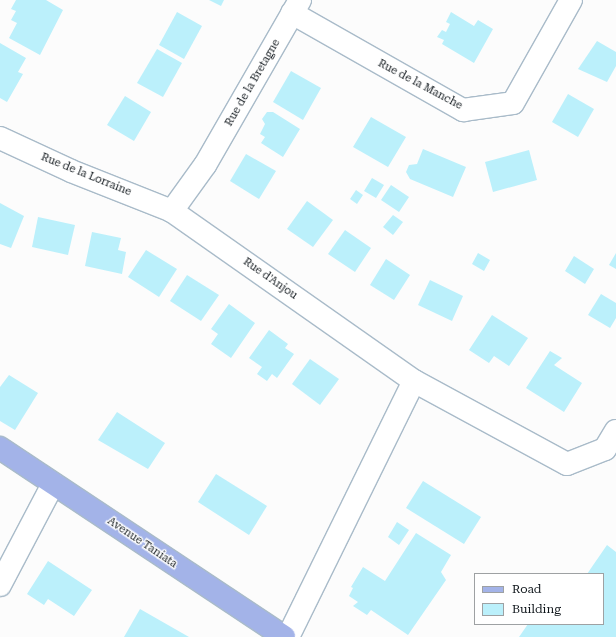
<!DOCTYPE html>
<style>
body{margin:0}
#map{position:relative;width:616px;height:637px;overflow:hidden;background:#fcfcfc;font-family:"Roboto Serif",serif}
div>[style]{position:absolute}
.building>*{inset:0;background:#bbf0fb}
.roads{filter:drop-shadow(1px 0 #a9bbc9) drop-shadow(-1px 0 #a9bbc9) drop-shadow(0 1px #a9bbc9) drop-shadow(0 -1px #a9bbc9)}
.minor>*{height:22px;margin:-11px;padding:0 11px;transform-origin:11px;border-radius:11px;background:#fff}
.major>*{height:22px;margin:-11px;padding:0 11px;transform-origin:11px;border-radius:11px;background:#a3b3e8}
span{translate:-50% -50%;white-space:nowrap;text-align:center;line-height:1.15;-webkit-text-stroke:3px #fff;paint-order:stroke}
.street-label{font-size:11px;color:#0d1419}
.legend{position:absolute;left:474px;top:573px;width:130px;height:52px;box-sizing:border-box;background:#fff;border:1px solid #9ea1a3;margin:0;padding:5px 7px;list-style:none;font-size:12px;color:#0d1419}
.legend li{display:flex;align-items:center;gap:8px;height:20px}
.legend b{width:20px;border:1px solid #9ea1a3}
</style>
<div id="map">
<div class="building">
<div style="clip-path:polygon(16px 0,46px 0,63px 10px,40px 55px,9px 38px,17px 23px,11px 20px,16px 11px,11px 9px)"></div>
<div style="clip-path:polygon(209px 0,224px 0,221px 6px)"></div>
<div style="clip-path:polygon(177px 12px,202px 26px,184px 59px,159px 45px)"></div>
<div style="clip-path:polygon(451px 12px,474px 26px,478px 20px,493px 29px,474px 63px,442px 44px,444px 40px,437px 37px,442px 30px,446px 32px,450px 24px,446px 22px)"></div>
<div style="clip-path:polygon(597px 41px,616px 52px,616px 66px,607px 82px,578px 69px)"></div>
<div style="clip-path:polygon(0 43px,26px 58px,18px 72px,23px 74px,7px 102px,0 98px)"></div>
<div style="clip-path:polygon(157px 49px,182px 63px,163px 97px,137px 83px)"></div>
<div style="clip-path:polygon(291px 71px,321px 88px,303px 120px,273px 102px)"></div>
<div style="clip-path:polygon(568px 94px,594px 109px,578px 137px,552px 122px)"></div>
<div style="clip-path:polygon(125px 96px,151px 112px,134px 141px,107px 125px)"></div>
<div style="clip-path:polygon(267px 112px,273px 112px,300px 129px,283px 157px,261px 143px,265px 137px,260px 134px,265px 124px,262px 119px)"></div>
<div style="clip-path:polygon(371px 117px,406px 137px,388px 167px,353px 147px)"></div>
<div style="clip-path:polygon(423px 149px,466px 167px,453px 197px,410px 179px,406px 172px,409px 165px,417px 164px)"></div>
<div style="clip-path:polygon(529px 150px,537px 180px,493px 192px,485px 162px)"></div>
<div style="clip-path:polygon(246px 154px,276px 171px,259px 199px,230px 181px)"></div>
<div style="clip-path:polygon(372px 178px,384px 185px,376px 198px,364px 191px)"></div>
<div style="clip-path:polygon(391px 185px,409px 197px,399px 212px,381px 200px)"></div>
<div style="clip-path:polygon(356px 190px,363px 195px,357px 204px,350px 199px)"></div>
<div style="clip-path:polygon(307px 201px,333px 220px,313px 247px,287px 229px)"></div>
<div style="clip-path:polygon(0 203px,24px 216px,11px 248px,0 244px)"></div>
<div style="clip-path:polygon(393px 215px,403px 222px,393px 235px,383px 227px)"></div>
<div style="clip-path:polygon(38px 217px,75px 225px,68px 255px,32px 247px)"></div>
<div style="clip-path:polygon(345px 230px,371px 248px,355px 272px,328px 254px)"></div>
<div style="clip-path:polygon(92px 232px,121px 238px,118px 250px,126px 252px,122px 274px,85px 266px)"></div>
<div style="clip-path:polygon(146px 250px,177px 269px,159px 297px,128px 277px)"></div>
<div style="clip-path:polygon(478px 253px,490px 260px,484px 271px,472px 264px)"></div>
<div style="clip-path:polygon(616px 253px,616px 269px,609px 265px)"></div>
<div style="clip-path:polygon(574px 256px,594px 269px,585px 284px,565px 271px)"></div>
<div style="clip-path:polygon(386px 259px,410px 275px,394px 300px,370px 285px)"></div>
<div style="clip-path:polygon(187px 275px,219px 295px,201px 321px,170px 301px)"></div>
<div style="clip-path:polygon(430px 280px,463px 296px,452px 321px,418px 305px)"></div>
<div style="clip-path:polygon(601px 294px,616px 303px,616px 318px,610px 328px,588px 315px)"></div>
<div style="clip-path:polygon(229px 304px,255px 323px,231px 358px,211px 344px,218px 334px,211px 329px)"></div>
<div style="clip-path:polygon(492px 315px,528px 338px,509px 366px,494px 356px,489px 363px,469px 350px)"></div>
<div style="clip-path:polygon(269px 330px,288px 344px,285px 348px,294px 354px,277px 378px,272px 374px,267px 381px,257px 374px,262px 367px,249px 358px)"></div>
<div style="clip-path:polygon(550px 351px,562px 358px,554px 365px,582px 383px,564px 412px,526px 388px)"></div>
<div style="clip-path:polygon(310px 359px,339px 379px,320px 405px,292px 384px)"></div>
<div style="clip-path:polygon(9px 375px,38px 393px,15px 430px,0 421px,0 387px)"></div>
<div style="clip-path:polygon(117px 412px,165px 443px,148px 469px,98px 440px)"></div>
<div style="clip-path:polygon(216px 474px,267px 506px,249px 535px,198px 502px)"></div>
<div style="clip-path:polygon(423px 481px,481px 517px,464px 544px,406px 508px)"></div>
<div style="clip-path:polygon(397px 522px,409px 530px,399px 545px,388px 537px)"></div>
<div style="clip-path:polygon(416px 533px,451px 555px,441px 572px,446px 580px,408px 635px,371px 610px,367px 615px,353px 606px,358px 602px,349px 596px,353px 588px,351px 587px,363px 567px,385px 581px)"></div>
<div style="clip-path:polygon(607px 545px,616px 552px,616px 637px,519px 637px,528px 624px,603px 624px,603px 574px,587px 574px)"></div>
<div style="clip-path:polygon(48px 561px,92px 590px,74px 616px,48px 599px,44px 605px,27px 594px)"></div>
<div style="clip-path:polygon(140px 609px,189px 637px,124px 637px)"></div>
</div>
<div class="roads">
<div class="minor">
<div style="left:300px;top:0;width:190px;rotate:119.9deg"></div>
<div style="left:205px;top:165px;width:57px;rotate:125.7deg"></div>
<div style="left:172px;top:211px;width:296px;rotate:35.1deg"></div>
<div style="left:414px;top:381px;width:174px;rotate:28.5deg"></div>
<div style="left:567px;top:464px;width:41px;rotate:-21.5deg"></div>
<div style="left:605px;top:449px;width:21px;rotate:-59deg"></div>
<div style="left:292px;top:13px;width:197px;rotate:29.6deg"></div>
<div style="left:463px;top:110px;width:50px;rotate:-8deg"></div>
<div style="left:513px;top:103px;width:118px;rotate:-60.6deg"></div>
<div style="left:0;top:138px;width:78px;rotate:24.9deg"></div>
<div style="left:71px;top:171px;width:109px;rotate:21.6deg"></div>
<div style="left:0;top:585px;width:114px;rotate:-62.3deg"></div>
<div style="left:288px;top:637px;width:285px;rotate:-63.8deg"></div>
</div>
<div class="major">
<div style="left:0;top:448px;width:341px;rotate:33.6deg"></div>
</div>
</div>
<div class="street-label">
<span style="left:253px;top:83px;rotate:-60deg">Rue de la Bretagne</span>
<span style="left:420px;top:85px;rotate:28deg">Rue de la Manche</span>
<span style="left:86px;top:175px;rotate:22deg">Rue de la Lorraine</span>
<span style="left:270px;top:279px;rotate:35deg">Rue d'Anjou</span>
<span style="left:142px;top:543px;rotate:34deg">Avenue Taniata</span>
</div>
<ul class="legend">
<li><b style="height:5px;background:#a3b3e8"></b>Road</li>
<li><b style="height:11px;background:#bbf0fb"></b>Building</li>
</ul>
</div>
